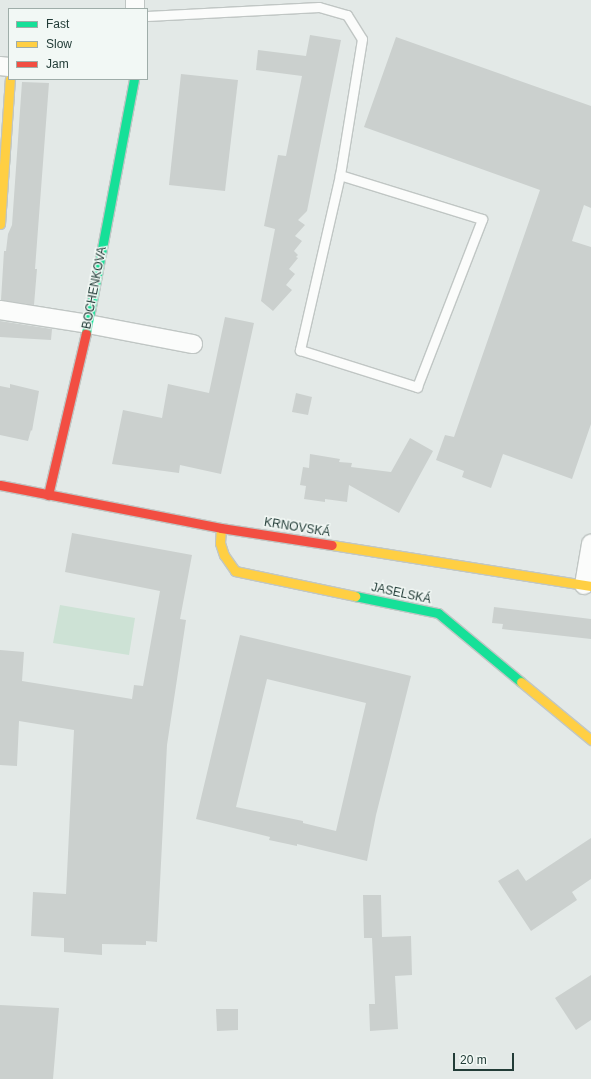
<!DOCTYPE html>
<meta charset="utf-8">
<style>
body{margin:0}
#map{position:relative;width:591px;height:1079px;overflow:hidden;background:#e3e9e7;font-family:Arial,sans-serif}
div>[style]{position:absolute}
.green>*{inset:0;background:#cde2d5}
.building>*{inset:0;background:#cbd0ce}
.roads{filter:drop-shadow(1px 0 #c0c6c4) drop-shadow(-1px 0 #c0c6c4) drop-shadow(0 1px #c0c6c4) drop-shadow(0 -1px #c0c6c4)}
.lane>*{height:9px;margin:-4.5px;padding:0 4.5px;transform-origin:4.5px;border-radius:4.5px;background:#fbfcfb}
.street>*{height:18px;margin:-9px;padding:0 9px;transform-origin:9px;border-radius:9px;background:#fbfcfb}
.fast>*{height:9px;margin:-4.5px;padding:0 4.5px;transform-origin:4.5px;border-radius:4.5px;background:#16e098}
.slow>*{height:9px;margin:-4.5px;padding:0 4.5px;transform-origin:4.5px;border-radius:4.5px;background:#ffcf43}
.jam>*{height:9px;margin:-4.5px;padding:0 4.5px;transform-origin:4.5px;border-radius:4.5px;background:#f24e42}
span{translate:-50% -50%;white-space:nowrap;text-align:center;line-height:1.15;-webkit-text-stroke:3px #f2f8f5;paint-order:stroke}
.street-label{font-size:12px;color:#223c37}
.legend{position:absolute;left:8px;top:8px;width:140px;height:72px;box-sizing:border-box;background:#f2f8f5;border:1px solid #9fada9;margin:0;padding:5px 7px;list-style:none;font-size:12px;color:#223c37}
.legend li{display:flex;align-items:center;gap:8px;height:20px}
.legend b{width:20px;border:1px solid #9fada9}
.scale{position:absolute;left:453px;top:1053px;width:61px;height:18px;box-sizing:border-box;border:2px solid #223c37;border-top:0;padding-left:5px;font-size:12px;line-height:14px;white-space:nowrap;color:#223c37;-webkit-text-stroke:3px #f2f8f5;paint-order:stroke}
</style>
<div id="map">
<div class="green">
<div style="clip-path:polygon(60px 605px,135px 618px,129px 655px,53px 643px)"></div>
</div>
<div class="building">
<div style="clip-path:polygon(310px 35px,341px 40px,307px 211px,298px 220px,305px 225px,295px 236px,302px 241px,294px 251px,298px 255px,296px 257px,298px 258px,289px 269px,295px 274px,286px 285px,292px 290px,273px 311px,261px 301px,275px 229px,264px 226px,278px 155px,286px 156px,302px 76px,256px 70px,258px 50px,306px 56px)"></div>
<div style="clip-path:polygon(396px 37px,591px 106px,591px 208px,584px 205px,572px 241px,591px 247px,591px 424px,572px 479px,503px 454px,491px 488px,462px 477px,464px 471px,436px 460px,445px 435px,454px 437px,540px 190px,364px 127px)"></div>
<div style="clip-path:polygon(181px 74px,238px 80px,225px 191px,169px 185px)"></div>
<div style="clip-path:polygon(22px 82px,49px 83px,35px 269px,37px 269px,34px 305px,1px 300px,4px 251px,6px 251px,8px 234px,12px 225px)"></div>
<div style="clip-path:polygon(225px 317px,254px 323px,221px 474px,180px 465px,179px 473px,112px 464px,123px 410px,162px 418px,168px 384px,209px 393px)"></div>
<div style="clip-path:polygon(0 321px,52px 329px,51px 340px,0 337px)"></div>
<div style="clip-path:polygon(10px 384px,39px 391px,32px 431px,31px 430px,28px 441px,0 435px,0 386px,10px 388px)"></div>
<div style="clip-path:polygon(296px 393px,312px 397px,308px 415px,292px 412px)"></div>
<div style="clip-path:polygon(410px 438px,433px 451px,399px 513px,349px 485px,347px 502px,325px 499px,325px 502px,304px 499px,306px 486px,300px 485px,303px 467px,309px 468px,310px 454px,340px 459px,339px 462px,352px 463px,351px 467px,391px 472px)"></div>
<div style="clip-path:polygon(72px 533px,192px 555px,180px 619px,186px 620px,167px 745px,157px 942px,146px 941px,146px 945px,102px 944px,102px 955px,64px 952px,64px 938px,31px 936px,33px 892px,66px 894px,74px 730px,19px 721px,17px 766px,0 765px,0 650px,24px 652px,22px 681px,132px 699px,134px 685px,143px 686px,160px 591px,65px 572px)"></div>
<div style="clip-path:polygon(494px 607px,591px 619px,591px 639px,502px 629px,503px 624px,492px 623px)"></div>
<div style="clip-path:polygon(evenodd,240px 635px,411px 676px,376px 815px,367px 861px,297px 844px,297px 846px,269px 840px,270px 837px,196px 819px,240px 635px,267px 679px,366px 703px,336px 831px,303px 823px,303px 821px,236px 807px,267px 679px)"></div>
<div style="clip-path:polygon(591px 838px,591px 879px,572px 892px,577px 900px,531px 931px,498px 881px,518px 869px,526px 881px)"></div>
<div style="clip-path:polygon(363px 895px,381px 895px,382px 937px,411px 936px,412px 975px,395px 976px,398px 1029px,370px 1031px,369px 1004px,375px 1004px,372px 938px,364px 938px)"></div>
<div style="clip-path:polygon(591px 975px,591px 1020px,576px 1030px,555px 998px)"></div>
<div style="clip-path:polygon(0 1005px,59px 1008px,53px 1079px,0 1079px)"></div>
<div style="clip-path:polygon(216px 1009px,238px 1009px,238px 1030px,217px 1031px)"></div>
</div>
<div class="roads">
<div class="lane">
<div style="left:147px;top:16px;width:172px;rotate:-3deg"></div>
<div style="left:319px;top:7px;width:29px;rotate:16deg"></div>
<div style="left:347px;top:15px;width:28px;rotate:58deg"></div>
<div style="left:362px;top:39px;width:138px;rotate:99.2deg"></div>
<div style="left:340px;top:175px;width:180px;rotate:102.9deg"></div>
<div style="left:300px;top:350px;width:123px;rotate:17.5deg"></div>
<div style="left:417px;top:387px;width:180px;rotate:-68.8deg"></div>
<div style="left:482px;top:219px;width:149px;rotate:-162.8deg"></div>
</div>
<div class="street">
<div style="left:135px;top:9px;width:9px;rotate:-90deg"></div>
<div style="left:0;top:66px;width:9px;rotate:6deg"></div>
<div style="left:0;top:310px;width:89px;rotate:9deg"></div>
<div style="left:88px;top:324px;width:107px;rotate:10.8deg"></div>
<div style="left:584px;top:585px;width:42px;rotate:-80.3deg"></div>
</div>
<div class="fast">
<div style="left:86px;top:333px;width:258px;rotate:-79.3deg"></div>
<div style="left:355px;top:596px;width:85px;rotate:11.6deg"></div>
<div style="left:438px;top:613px;width:108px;rotate:39.7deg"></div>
</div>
<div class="slow">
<div style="left:0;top:224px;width:145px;rotate:-86.1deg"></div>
<div style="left:221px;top:528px;width:15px;rotate:94deg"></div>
<div style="left:220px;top:543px;width:13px;rotate:72deg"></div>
<div style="left:224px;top:555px;width:19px;rotate:55deg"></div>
<div style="left:235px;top:571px;width:123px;rotate:11.8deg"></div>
<div style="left:332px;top:545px;width:262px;rotate:9deg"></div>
<div style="left:521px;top:682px;width:91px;rotate:39.6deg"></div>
</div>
<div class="jam">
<div style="left:0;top:485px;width:225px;rotate:11deg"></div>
<div style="left:221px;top:528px;width:112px;rotate:8.7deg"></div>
<div style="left:48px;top:495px;width:166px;rotate:-76.8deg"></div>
</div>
</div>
<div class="street-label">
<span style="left:95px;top:288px;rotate:-79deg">BOCHENKOVA</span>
<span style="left:297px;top:528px;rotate:9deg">KRNOVSKÁ</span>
<span style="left:401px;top:594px;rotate:12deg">JASELSKÁ</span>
</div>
<ul class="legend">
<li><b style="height:5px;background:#16e098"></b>Fast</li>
<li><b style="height:5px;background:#ffcf43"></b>Slow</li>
<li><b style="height:5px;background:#f24e42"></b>Jam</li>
</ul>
<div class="scale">20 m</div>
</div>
